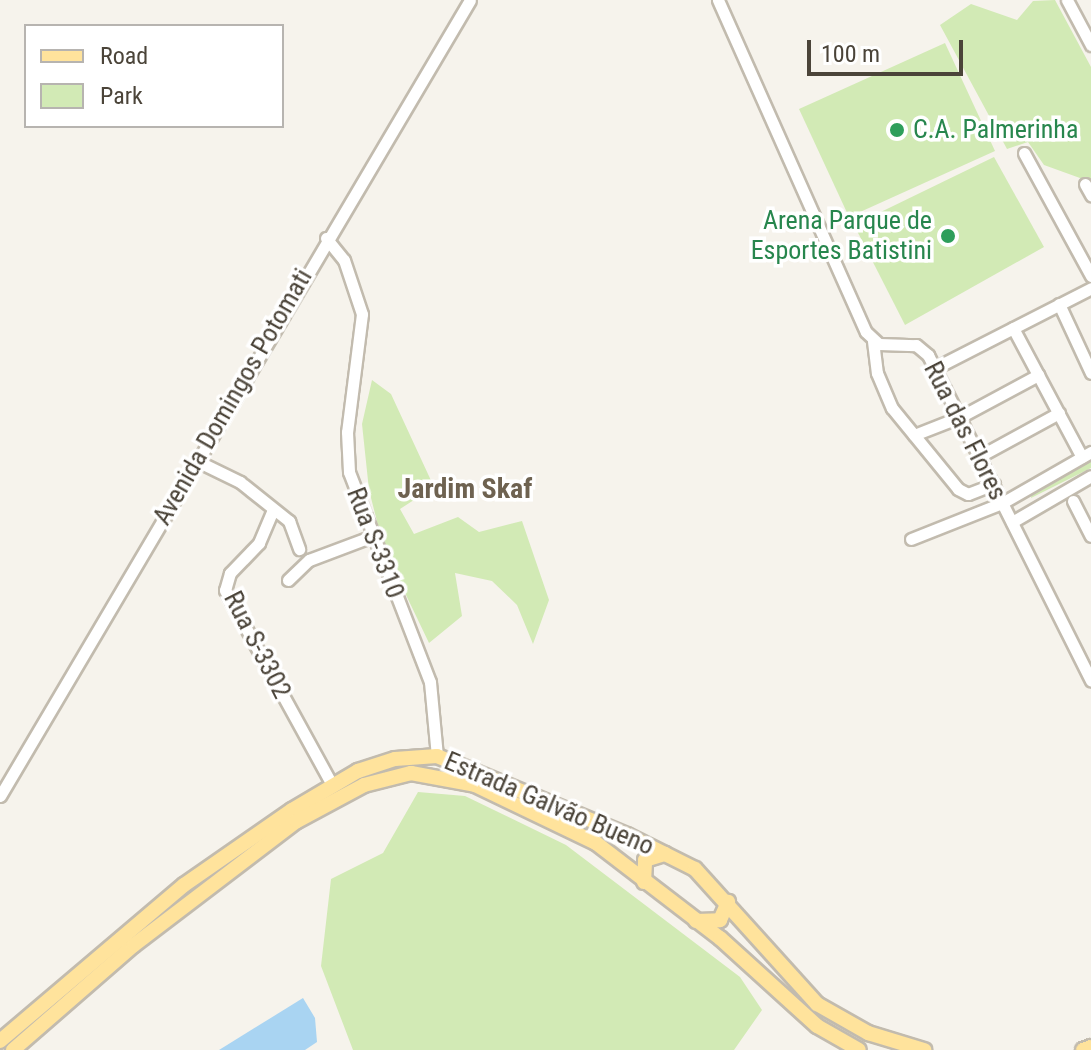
<!DOCTYPE html>
<meta charset="utf-8">
<style>
body{margin:0}
#map{position:relative;width:1091px;height:1050px;overflow:hidden;background:#f6f3ec;font-family:"Roboto Condensed",sans-serif}
div>[style]{position:absolute}
.green>*{inset:0;background:#d2eab5}
.water>*{inset:0;background:#a9d4f2}
.roads{filter:drop-shadow(2px 0 #c2bbae) drop-shadow(-2px 0 #c2bbae) drop-shadow(0 2px #c2bbae) drop-shadow(0 -2px #c2bbae)}
.minor>*{height:11px;margin:-5.5px;padding:0 5.5px;transform-origin:5.5px;border-radius:5.5px;background:#fff}
.major>*{height:14px;margin:-7px;padding:0 7px;transform-origin:7px;border-radius:7px;background:#ffe39c}
.dots>*{width:22px;height:22px;translate:-50% -50%;box-sizing:border-box;border:4px solid #fff;border-radius:50%}
span{translate:-50% -50%;white-space:nowrap;text-align:center;line-height:1.15;-webkit-text-stroke:7px #fff;paint-order:stroke}
.leisure-label{font-size:26px;color:#27864d}
.left{translate:0 -50%;text-align:left}
.right{translate:-100% -50%;text-align:right}
.street-label{font-size:26px;color:#4b4439}
.neighbourhood-label{font-size:28px;color:#6e6250;font-weight:700}
.legend{position:absolute;left:24px;top:24px;width:260px;height:104px;box-sizing:border-box;background:#fff;border:2px solid #b7b4b0;margin:0;padding:10px 14px;list-style:none;font-size:24px;color:#4b4439}
.legend li{display:flex;align-items:center;gap:16px;height:40px}
.legend b{width:40px;border:2px solid #b7b4b0}
.scale{position:absolute;left:807px;top:40px;width:156px;height:36px;box-sizing:border-box;border:4px solid #4b4439;border-top:0;padding-left:10px;font-size:24px;line-height:28px;white-space:nowrap;color:#4b4439;-webkit-text-stroke:6px #fff;paint-order:stroke}
</style>
<div id="map">
<div class="green">
<div style="clip-path:polygon(1055px 0,1091px 67px,1091px 182px,1044px 165px,1028px 142px,1007px 149px,940px 25px,971px 4px,1017px 20px,1033px 1px)"></div>
<div style="clip-path:polygon(945px 43px,995px 151px,849px 217px,799px 109px)"></div>
<div style="clip-path:polygon(994px 157px,1044px 247px,905px 325px,854px 225px)"></div>
<div style="clip-path:polygon(372px 380px,391px 394px,434px 487px,400px 509px,414px 534px,458px 517px,479px 532px,522px 521px,549px 600px,533px 644px,517px 605px,492px 581px,455px 573px,462px 616px,429px 643px,384px 549px,369px 490px,362px 424px)"></div>
<div style="clip-path:polygon(1091px 458px,1091px 468px,1031px 498px,1032px 490px)"></div>
<div style="clip-path:polygon(418px 792px,465px 796px,566px 845px,740px 977px,762px 1010px,734px 1050px,353px 1050px,321px 966px,331px 879px,383px 853px)"></div>
</div>
<div class="water">
<div style="clip-path:polygon(303px 998px,315px 1018px,317px 1042px,305px 1050px,219px 1050px)"></div>
</div>
<div class="roads">
<div class="minor">
<div style="left:718px;top:0;width:363px;rotate:66deg"></div>
<div style="left:866px;top:332px;width:18px;rotate:43deg"></div>
<div style="left:879px;top:344px;width:37px;rotate:2deg"></div>
<div style="left:916px;top:345px;width:16px;rotate:40deg"></div>
<div style="left:928px;top:355px;width:364px;rotate:63.4deg"></div>
<div style="left:1067px;top:0;width:51px;rotate:61.9deg"></div>
<div style="left:1024px;top:153px;width:140px;rotate:61.4deg"></div>
<div style="left:1085px;top:184px;width:13px;rotate:61deg"></div>
<div style="left:326px;top:238px;width:28px;rotate:51deg"></div>
<div style="left:344px;top:260px;width:57px;rotate:71.6deg"></div>
<div style="left:362px;top:314px;width:119px;rotate:97.2deg"></div>
<div style="left:347px;top:432px;width:40px;rotate:87.1deg"></div>
<div style="left:349px;top:472px;width:225px;rotate:68.9deg"></div>
<div style="left:430px;top:682px;width:74px;rotate:84.6deg"></div>
<div style="left:1059px;top:304px;width:76px;rotate:65.1deg"></div>
<div style="left:1013px;top:328px;width:146px;rotate:61.9deg"></div>
<div style="left:873px;top:341px;width:32px;rotate:83deg"></div>
<div style="left:877px;top:373px;width:38px;rotate:67deg"></div>
<div style="left:892px;top:408px;width:104px;rotate:50.8deg"></div>
<div style="left:958px;top:489px;width:11px;rotate:27deg"></div>
<div style="left:968px;top:494px;width:28px;rotate:-21deg"></div>
<div style="left:935px;top:368px;width:175px;rotate:-27.1deg"></div>
<div style="left:914px;top:435px;width:49px;rotate:-21.4deg"></div>
<div style="left:960px;top:417px;width:89px;rotate:-28.3deg"></div>
<div style="left:980px;top:456px;width:90px;rotate:-28.6deg"></div>
<div style="left:197px;top:461px;width:48px;rotate:26deg"></div>
<div style="left:240px;top:482px;width:63px;rotate:38.5deg"></div>
<div style="left:289px;top:521px;width:30px;rotate:70deg"></div>
<div style="left:1073px;top:501px;width:39px;rotate:63deg"></div>
<div style="left:272px;top:512px;width:34px;rotate:113deg"></div>
<div style="left:259px;top:543px;width:42px;rotate:134deg"></div>
<div style="left:230px;top:573px;width:18px;rotate:106deg"></div>
<div style="left:225px;top:590px;width:222px;rotate:61.2deg"></div>
<div style="left:1012px;top:522px;width:91px;rotate:-30.2deg"></div>
<div style="left:911px;top:539px;width:98px;rotate:-21.6deg"></div>
<div style="left:1002px;top:503px;width:103px;rotate:-29.8deg"></div>
<div style="left:288px;top:580px;width:29px;rotate:-44deg"></div>
<div style="left:309px;top:560px;width:65px;rotate:-20.7deg"></div>
<div style="left:0;top:796px;width:924px;rotate:-59.44deg"></div>
</div>
<div class="major">
<div style="left:644px;top:882px;width:22px;rotate:-87deg"></div>
<div style="left:645px;top:860px;width:21px;rotate:-17deg"></div>
<div style="left:696px;top:921px;width:24px;rotate:-2deg"></div>
<div style="left:720px;top:920px;width:20px;rotate:-66deg"></div>
<div style="left:0;top:1041px;width:241px;rotate:-40.3deg"></div>
<div style="left:184px;top:885px;width:131px;rotate:-34.8deg"></div>
<div style="left:292px;top:810px;width:77px;rotate:-30.6deg"></div>
<div style="left:358px;top:771px;width:39px;rotate:-18deg"></div>
<div style="left:395px;top:759px;width:42px;rotate:-4.1deg"></div>
<div style="left:437px;top:756px;width:206px;rotate:22.6deg"></div>
<div style="left:627px;top:835px;width:76px;rotate:26.6deg"></div>
<div style="left:695px;top:869px;width:182px;rotate:47.9deg"></div>
<div style="left:817px;top:1004px;width:59px;rotate:29.6deg"></div>
<div style="left:868px;top:1033px;width:59px;rotate:16.9deg"></div>
<div style="left:13px;top:1050px;width:160px;rotate:-41deg"></div>
<div style="left:134px;top:945px;width:205px;rotate:-37.3deg"></div>
<div style="left:297px;top:821px;width:76px;rotate:-28.2deg"></div>
<div style="left:364px;top:785px;width:49px;rotate:-14.3deg"></div>
<div style="left:411px;top:773px;width:65px;rotate:10.6deg"></div>
<div style="left:475px;top:785px;width:134px;rotate:25.6deg"></div>
<div style="left:596px;top:843px;width:156px;rotate:37.5deg"></div>
<div style="left:720px;top:938px;width:131px;rotate:42.2deg"></div>
<div style="left:817px;top:1026px;width:48px;rotate:29.7deg"></div>
<div style="left:1083px;top:1050px;width:9px;rotate:-21deg"></div>
</div>
</div>
<div class="dots">
<div style="left:897px;top:130px;background:#2e9e5b"></div>
<div style="left:948px;top:236px;background:#2e9e5b"></div>
</div>
<div class="leisure-label">
<span class="left" style="left:913px;top:130px">C.A. Palmerinha</span>
<span class="right" style="left:932px;top:236px">Arena Parque de<br>Esportes Batistini</span>
</div>
<div class="street-label">
<span style="left:233px;top:397px;rotate:-60deg">Avenida Domingos Potomati</span>
<span style="left:965px;top:431px;rotate:63deg">Rua das Flores</span>
<span style="left:375px;top:543px;rotate:69deg">Rua S-3310</span>
<span style="left:257px;top:645px;rotate:63deg">Rua S-3302</span>
<span style="left:549px;top:804px;rotate:23deg">Estrada Galvão Bueno</span>
</div>
<div class="neighbourhood-label">
<span style="left:465px;top:489px">Jardim Skaf</span>
</div>
<ul class="legend">
<li><b style="height:10px;background:#ffe39c"></b>Road</li>
<li><b style="height:22px;background:#d2eab5"></b>Park</li>
</ul>
<div class="scale">100 m</div>
</div>
